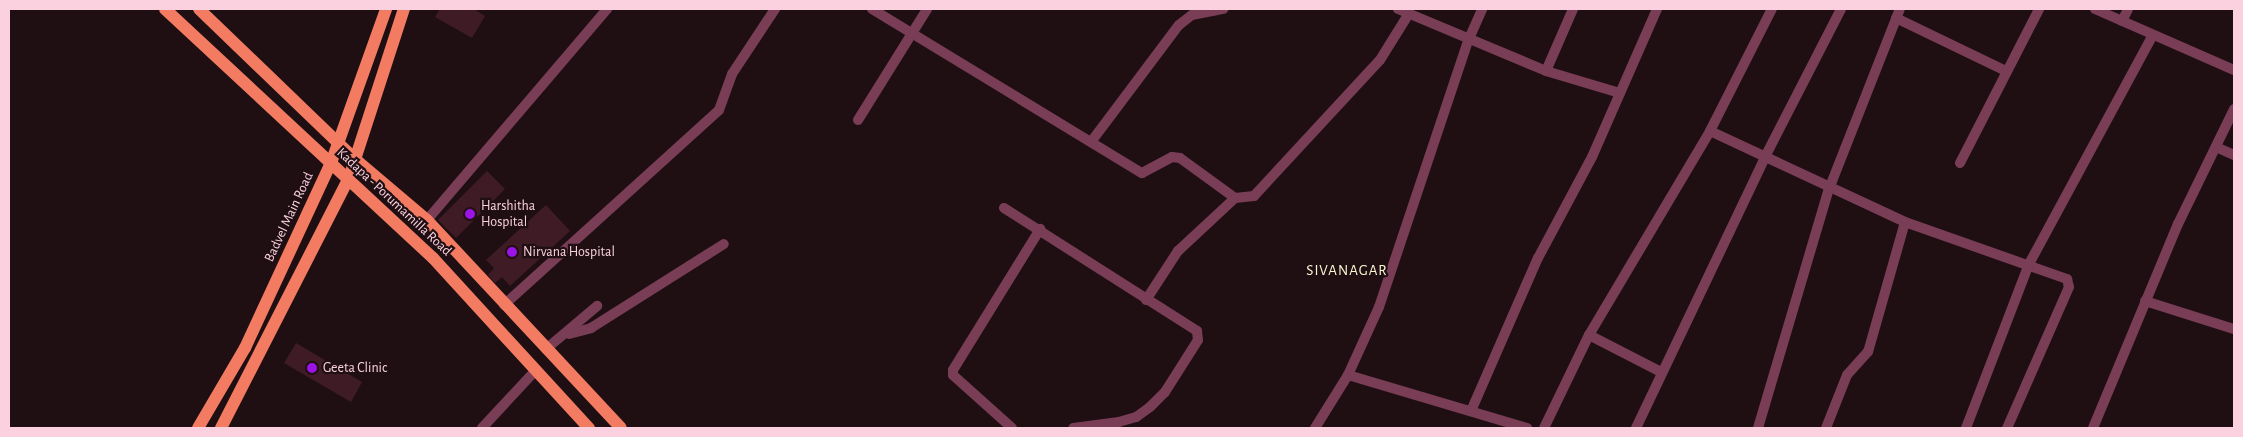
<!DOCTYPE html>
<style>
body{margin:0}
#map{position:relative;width:2243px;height:437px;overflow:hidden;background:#1f0f13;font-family:"Alegreya Sans",sans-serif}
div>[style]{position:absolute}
.building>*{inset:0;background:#3f1c25}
.minor>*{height:10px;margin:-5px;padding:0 5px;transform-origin:5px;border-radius:5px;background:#7a3d56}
.primary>*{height:12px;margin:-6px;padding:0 6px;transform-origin:6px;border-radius:6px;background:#f27b61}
.dots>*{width:14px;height:14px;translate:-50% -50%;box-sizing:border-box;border:2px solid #1f0f13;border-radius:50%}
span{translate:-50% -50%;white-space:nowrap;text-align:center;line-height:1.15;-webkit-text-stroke:4.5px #1f0f13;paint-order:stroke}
.street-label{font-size:14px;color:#fbd1df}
.poi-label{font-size:14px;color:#fbd1df}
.left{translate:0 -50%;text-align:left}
.neighbourhood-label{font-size:15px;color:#fbf8d3;letter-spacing:1px}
.frame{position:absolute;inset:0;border:10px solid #fbd1df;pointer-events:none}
</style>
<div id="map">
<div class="building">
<div style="clip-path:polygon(440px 9px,474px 9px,485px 16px,472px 38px,435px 17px)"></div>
<div style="clip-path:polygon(487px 171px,505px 189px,456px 238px,438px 220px)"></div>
<div style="clip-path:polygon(546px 205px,570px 231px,510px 286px,502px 277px,495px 283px,488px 275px,494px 268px,486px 260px)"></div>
<div style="clip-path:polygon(296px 343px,362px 382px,351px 402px,284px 363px)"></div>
</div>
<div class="minor">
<div style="left:872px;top:9px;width:316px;rotate:31.3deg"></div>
<div style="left:1142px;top:173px;width:34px;rotate:-28deg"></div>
<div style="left:1172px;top:157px;width:8px;rotate:7deg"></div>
<div style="left:1180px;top:158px;width:68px;rotate:36deg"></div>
<div style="left:1398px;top:9px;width:160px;rotate:22.7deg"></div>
<div style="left:1546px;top:71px;width:77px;rotate:16.6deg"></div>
<div style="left:2095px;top:9px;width:152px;rotate:23.7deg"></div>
<div style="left:1896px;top:18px;width:122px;rotate:25.7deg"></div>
<div style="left:2122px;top:21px;width:13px;rotate:-63deg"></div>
<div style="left:1546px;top:71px;width:68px;rotate:-66.5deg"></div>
<div style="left:858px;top:120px;width:131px;rotate:-58.1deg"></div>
<div style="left:1710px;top:131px;width:215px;rotate:25deg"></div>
<div style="left:1905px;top:222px;width:172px;rotate:19.4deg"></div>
<div style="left:2067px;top:279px;width:8px;rotate:76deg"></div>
<div style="left:2069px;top:287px;width:154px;rotate:113.7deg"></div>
<div style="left:1091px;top:142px;width:146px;rotate:-53.1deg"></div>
<div style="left:1179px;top:25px;width:16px;rotate:-38deg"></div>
<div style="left:1192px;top:15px;width:32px;rotate:-11deg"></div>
<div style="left:2216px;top:147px;width:20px;rotate:24deg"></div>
<div style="left:1960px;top:163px;width:173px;rotate:-62.8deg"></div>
<div style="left:1004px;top:208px;width:229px;rotate:32.5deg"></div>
<div style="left:1197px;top:331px;width:9px;rotate:84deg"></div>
<div style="left:1198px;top:340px;width:62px;rotate:122.4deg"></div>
<div style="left:1165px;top:392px;width:21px;rotate:135deg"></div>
<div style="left:1150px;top:407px;width:17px;rotate:144deg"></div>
<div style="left:1136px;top:417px;width:18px;rotate:164deg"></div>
<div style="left:1119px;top:422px;width:46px;rotate:172.6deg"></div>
<div style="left:427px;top:220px;width:277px;rotate:-49.5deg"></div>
<div style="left:1146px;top:300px;width:59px;rotate:-56.9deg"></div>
<div style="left:1178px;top:251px;width:78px;rotate:-42.9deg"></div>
<div style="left:1235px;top:198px;width:19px;rotate:-6deg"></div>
<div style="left:1254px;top:196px;width:185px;rotate:-47.2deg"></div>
<div style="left:1380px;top:60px;width:53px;rotate:-58.1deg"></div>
<div style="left:2145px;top:301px;width:93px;rotate:17.5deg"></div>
<div style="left:504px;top:305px;width:290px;rotate:-42.2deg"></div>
<div style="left:719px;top:110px;width:38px;rotate:-70deg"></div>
<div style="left:732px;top:74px;width:78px;rotate:-56.5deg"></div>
<div style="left:569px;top:334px;width:23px;rotate:-15deg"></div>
<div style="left:591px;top:328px;width:157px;rotate:-32.3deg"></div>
<div style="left:1589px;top:335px;width:81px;rotate:27.2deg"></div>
<div style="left:546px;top:349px;width:67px;rotate:-40.1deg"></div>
<div style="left:1348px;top:375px;width:187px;rotate:16.5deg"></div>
<div style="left:1471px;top:411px;width:167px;rotate:-66.4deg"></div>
<div style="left:1538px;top:258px;width:115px;rotate:-61.9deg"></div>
<div style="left:1592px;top:157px;width:162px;rotate:-66.3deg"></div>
<div style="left:482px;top:428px;width:78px;rotate:-47.1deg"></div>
<div style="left:1012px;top:428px;width:79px;rotate:-138.1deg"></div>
<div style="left:953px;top:375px;width:5px;rotate:-90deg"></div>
<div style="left:953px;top:370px;width:166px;rotate:-58.3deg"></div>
<div style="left:1315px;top:428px;width:62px;rotate:-58.1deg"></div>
<div style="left:1348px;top:375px;width:75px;rotate:-65.5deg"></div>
<div style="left:1379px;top:307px;width:280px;rotate:-71.5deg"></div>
<div style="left:1468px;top:41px;width:35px;rotate:-66deg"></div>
<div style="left:1544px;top:428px;width:103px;rotate:-64.2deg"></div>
<div style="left:1589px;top:335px;width:237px;rotate:-59.3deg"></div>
<div style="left:1710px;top:131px;width:137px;rotate:-63.1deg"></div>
<div style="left:1636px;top:428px;width:302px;rotate:-64.5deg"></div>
<div style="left:1766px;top:155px;width:164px;rotate:-62.8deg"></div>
<div style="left:1758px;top:428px;width:249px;rotate:-73.5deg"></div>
<div style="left:1829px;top:189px;width:193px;rotate:-68.5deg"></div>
<div style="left:1826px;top:428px;width:57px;rotate:-68.4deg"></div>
<div style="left:1847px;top:375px;width:31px;rotate:-48deg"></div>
<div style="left:1868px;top:352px;width:135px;rotate:-74.1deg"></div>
<div style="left:1966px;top:428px;width:176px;rotate:-69deg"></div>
<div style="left:2029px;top:264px;width:260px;rotate:-61.6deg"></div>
<div style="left:2093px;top:428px;width:221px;rotate:-67.4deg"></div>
<div style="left:2178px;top:224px;width:128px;rotate:-64deg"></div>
</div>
<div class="primary">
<div style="left:165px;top:9px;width:366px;rotate:42.9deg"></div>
<div style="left:433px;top:258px;width:231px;rotate:47.5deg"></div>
<div style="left:199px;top:9px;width:216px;rotate:43.9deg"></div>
<div style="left:355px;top:159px;width:94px;rotate:40.3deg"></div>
<div style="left:427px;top:220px;width:284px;rotate:47deg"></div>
<div style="left:198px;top:428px;width:93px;rotate:-59.6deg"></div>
<div style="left:245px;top:348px;width:204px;rotate:-65.1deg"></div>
<div style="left:331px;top:163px;width:164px;rotate:-70.3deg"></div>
<div style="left:221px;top:428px;width:281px;rotate:-62.9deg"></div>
<div style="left:349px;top:178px;width:178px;rotate:-72deg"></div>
</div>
<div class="dots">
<div style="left:470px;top:214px;background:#9c13e5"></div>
<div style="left:512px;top:252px;background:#9c13e5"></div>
<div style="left:312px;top:368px;background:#9c13e5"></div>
</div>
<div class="street-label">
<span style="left:394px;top:202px;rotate:43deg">Kadapa - Porumamilla Road</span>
<span style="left:289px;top:217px;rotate:-65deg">Badvel Main Road</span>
</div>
<div class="poi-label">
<span class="left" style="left:481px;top:214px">Harshitha<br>Hospital</span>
<span class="left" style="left:523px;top:252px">Nirvana Hospital</span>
<span class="left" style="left:323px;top:368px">Geeta Clinic</span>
</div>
<div class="neighbourhood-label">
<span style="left:1347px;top:271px">SIVANAGAR</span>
</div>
<div class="frame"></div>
</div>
